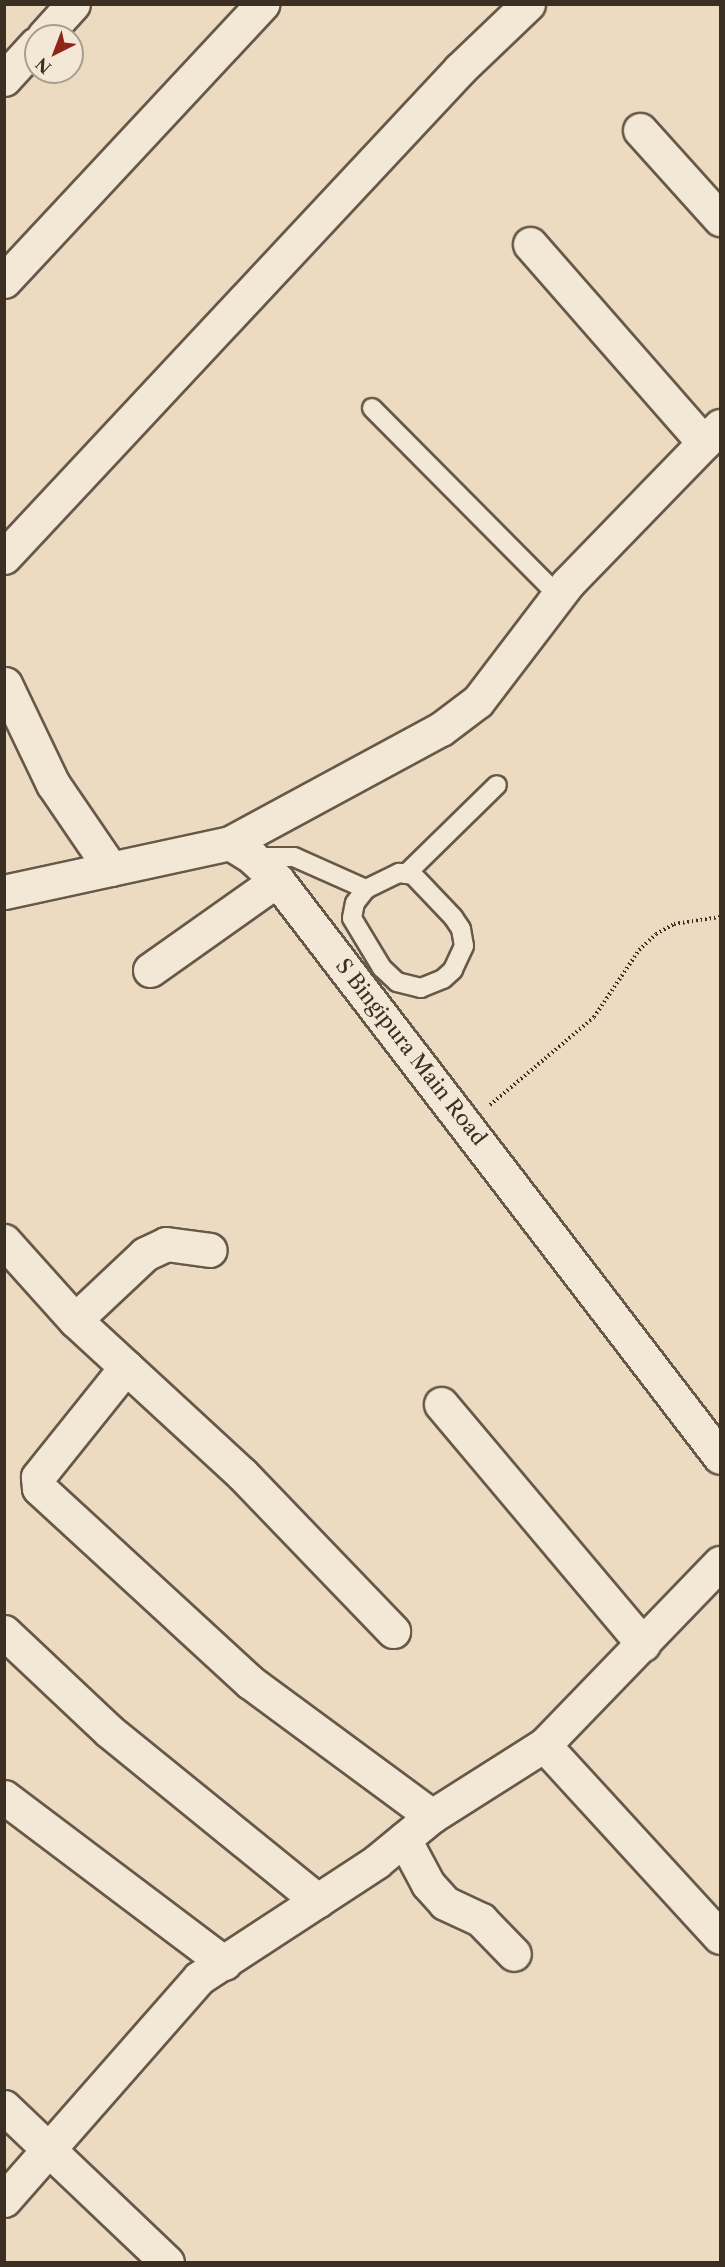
<!DOCTYPE html>
<style>
body{margin:0}
#map{position:relative;width:725px;height:2267px;overflow:hidden;background:#ecdbc0;font-family:"Libre Caslon Text",serif}
div>[style]{position:absolute}
.path>*{height:4px;margin-top:-2px;transform-origin:0;background:repeating-linear-gradient(90deg,#3b2e22 0 1.5px,transparent 0 4.5px)}
.roads{filter:drop-shadow(2px 0 #67594a) drop-shadow(-2px 0 #67594a) drop-shadow(0 2px #67594a) drop-shadow(0 -2px #67594a)}
.service>*{height:18px;margin:-9px;padding:0 9px;transform-origin:9px;border-radius:9px;background:#f3e8d6}
.minor>*{height:33px;margin:-16.5px;padding:0 16.5px;transform-origin:16.5px;border-radius:16.5px;background:#f3e8d6}
.tertiary>*{height:33px;margin:-16.5px;padding:0 16.5px;transform-origin:16.5px;border-radius:16.5px;background:#f3e8d6}
span{translate:-50% -50%;white-space:nowrap;text-align:center;line-height:1.15;-webkit-text-stroke:5px #f3e8d6;paint-order:stroke}
.street-label{font-size:21px;color:#3b2e22}
.frame{position:absolute;inset:0;border:6px solid #3b2e22;pointer-events:none}
.north{position:absolute;left:24px;top:24px;width:60px;height:60px;box-sizing:border-box;background:#f3e8d6;border:2px solid #a99e8e;border-radius:50%;rotate:222deg;font-size:16px;font-weight:700;line-height:24px;text-align:center;color:#3b2e22}
.north::after{content:'';display:block;margin:auto;width:21px;height:27px;background:#8f2418;clip-path:polygon(50% 0,100% 100%,50% 72%,0 100%)}
</style>
<div id="map">
<div class="path">
<div style="left:490px;top:1105px;width:136px;rotate:-40.2deg"></div>
<div style="left:594px;top:1017px;width:81px;rotate:-56.1deg"></div>
<div style="left:639px;top:950px;width:23px;rotate:-43deg"></div>
<div style="left:656px;top:934px;width:21px;rotate:-29deg"></div>
<div style="left:674px;top:924px;width:47px;rotate:-8.7deg"></div>
</div>
<div class="roads">
<div class="service">
<div style="left:372px;top:408px;width:265px;rotate:45.2deg"></div>
<div style="left:252px;top:857px;width:42px"></div>
<div style="left:294px;top:857px;width:79px;rotate:24deg"></div>
<div style="left:399px;top:873px;width:14px;rotate:8deg"></div>
<div style="left:413px;top:875px;width:58px;rotate:46.4deg"></div>
<div style="left:453px;top:917px;width:14px;rotate:56deg"></div>
<div style="left:461px;top:929px;width:17px;rotate:80deg"></div>
<div style="left:464px;top:946px;width:26px;rotate:115deg"></div>
<div style="left:453px;top:970px;width:13px;rotate:138deg"></div>
<div style="left:443px;top:979px;width:24px;rotate:158deg"></div>
<div style="left:421px;top:988px;width:25px;rotate:-166deg"></div>
<div style="left:397px;top:982px;width:21px;rotate:-137deg"></div>
<div style="left:382px;top:968px;width:58px;rotate:-121deg"></div>
<div style="left:352px;top:918px;width:15px;rotate:-79deg"></div>
<div style="left:355px;top:903px;width:18px;rotate:-52deg"></div>
<div style="left:366px;top:889px;width:37px;rotate:-26deg"></div>
<div style="left:406px;top:874px;width:127px;rotate:-44.4deg"></div>
</div>
<div class="minor">
<div style="left:44px;top:36px;width:43px;rotate:-47.8deg"></div>
<div style="left:4px;top:79px;width:47px;rotate:-47.6deg"></div>
<div style="left:640px;top:130px;width:120px;rotate:48deg"></div>
<div style="left:530px;top:244px;width:264px;rotate:48.8deg"></div>
<div style="left:4px;top:281px;width:379px;rotate:-47deg"></div>
<div style="left:4px;top:557px;width:668px;rotate:-46.94deg"></div>
<div style="left:460px;top:69px;width:94px;rotate:-43.7deg"></div>
<div style="left:5px;top:684px;width:111px;rotate:64.4deg"></div>
<div style="left:53px;top:784px;width:103px;rotate:55.7deg"></div>
<div style="left:230px;top:843px;width:240px;rotate:-28.4deg"></div>
<div style="left:441px;top:729px;width:46px;rotate:-37.1deg"></div>
<div style="left:478px;top:701px;width:147px;rotate:-52.7deg"></div>
<div style="left:567px;top:584px;width:220px;rotate:-45.9deg"></div>
<div style="left:150px;top:970px;width:156px;rotate:-35.3deg"></div>
<div style="left:4px;top:1241px;width:106px;rotate:48.1deg"></div>
<div style="left:75px;top:1320px;width:227px;rotate:42.7deg"></div>
<div style="left:242px;top:1474px;width:218px;rotate:46.1deg"></div>
<div style="left:75px;top:1320px;width:96px;rotate:-43.3deg"></div>
<div style="left:145px;top:1254px;width:23px;rotate:-25deg"></div>
<div style="left:166px;top:1244px;width:44px;rotate:7.8deg"></div>
<div style="left:126px;top:1367px;width:141px;rotate:128.7deg"></div>
<div style="left:38px;top:1477px;width:11px;rotate:85deg"></div>
<div style="left:39px;top:1488px;width:287px;rotate:42.6deg"></div>
<div style="left:250px;top:1682px;width:226px;rotate:36.4deg"></div>
<div style="left:441px;top:1404px;width:314px;rotate:49.9deg"></div>
<div style="left:4px;top:1632px;width:144px;rotate:43.3deg"></div>
<div style="left:109px;top:1731px;width:269px;rotate:39.1deg"></div>
<div style="left:544px;top:1745px;width:260px;rotate:47.5deg"></div>
<div style="left:4px;top:1797px;width:276px;rotate:37deg"></div>
<div style="left:404px;top:1839px;width:51px;rotate:61.9deg"></div>
<div style="left:428px;top:1884px;width:25px;rotate:48deg"></div>
<div style="left:445px;top:1903px;width:40px;rotate:25deg"></div>
<div style="left:481px;top:1920px;width:47px;rotate:45.9deg"></div>
<div style="left:4px;top:2107px;width:225px;rotate:43.6deg"></div>
<div style="left:4px;top:2200px;width:295px;rotate:-48.7deg"></div>
<div style="left:199px;top:1978px;width:212px;rotate:-33.2deg"></div>
<div style="left:376px;top:1862px;width:72px;rotate:-39.4deg"></div>
<div style="left:432px;top:1816px;width:133px;rotate:-32.4deg"></div>
<div style="left:544px;top:1745px;width:253px;rotate:-46deg"></div>
</div>
<div class="tertiary">
<div style="left:4px;top:892px;width:231px;rotate:-12.2deg"></div>
<div style="left:230px;top:843px;width:26px;rotate:32deg"></div>
<div style="left:252px;top:857px;width:34px;rotate:43deg"></div>
<div style="left:277px;top:880px;width:727px;rotate:52.48deg"></div>
</div>
</div>
<div class="street-label">
<span style="left:411px;top:1052px;rotate:52deg">S Bingipura Main Road</span>
</div>
<div class="frame"></div>
<div class="north">N</div>
</div>
